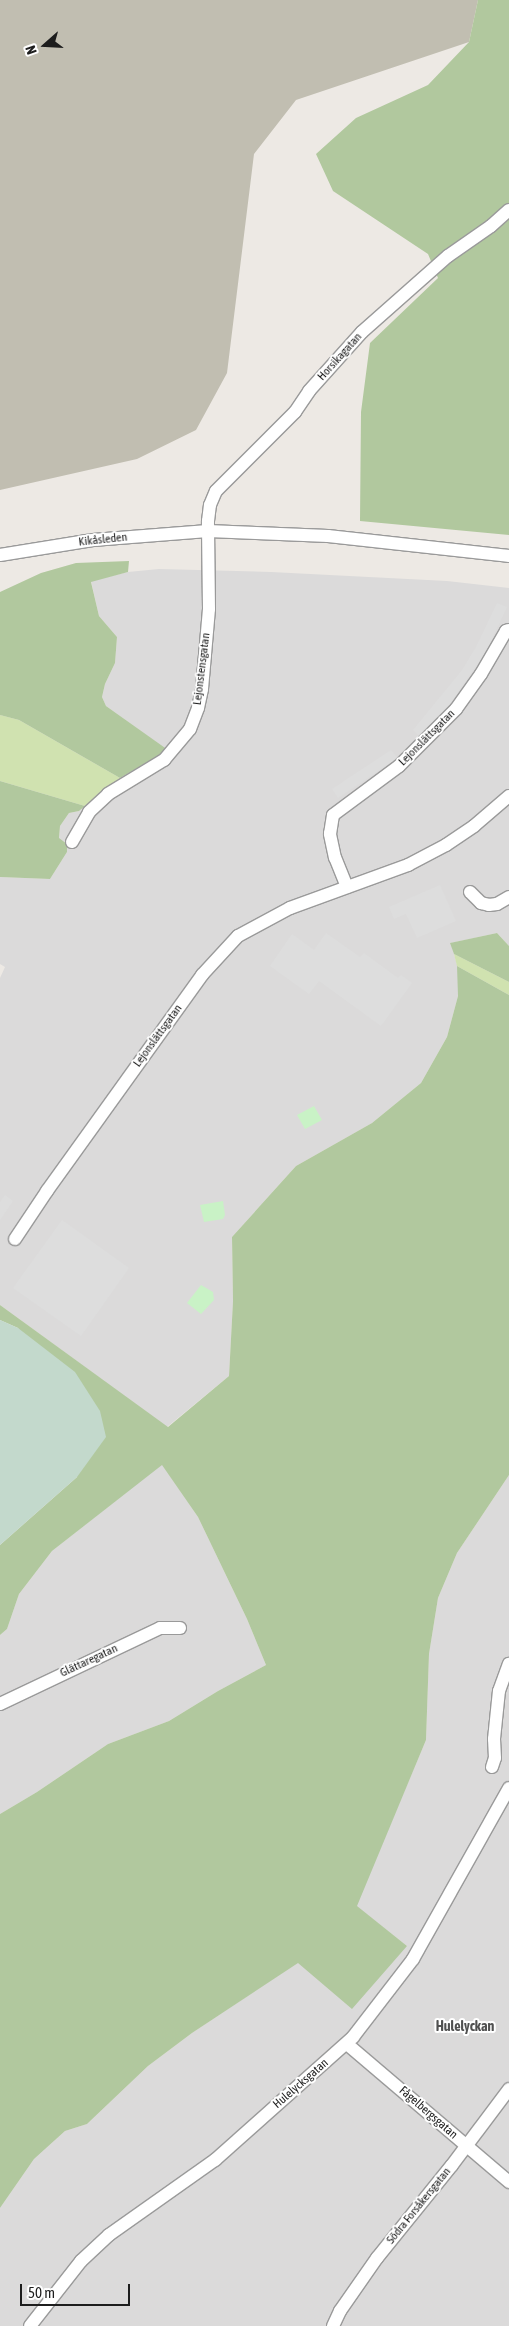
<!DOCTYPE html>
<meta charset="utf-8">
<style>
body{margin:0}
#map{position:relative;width:509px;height:2326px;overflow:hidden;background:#ede9e4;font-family:"Asap Condensed",sans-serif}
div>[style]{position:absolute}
.residential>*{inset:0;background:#dbdada}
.construction>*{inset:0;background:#c1beb1}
.grass>*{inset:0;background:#d0e2b0}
.forest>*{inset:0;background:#b1c89e}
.wetland>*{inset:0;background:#c3d9cc}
.park>*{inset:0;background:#c9f2c6}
.parking>*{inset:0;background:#ddd}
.roads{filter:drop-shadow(1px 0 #9a9a9a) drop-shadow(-1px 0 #9a9a9a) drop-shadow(0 1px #9a9a9a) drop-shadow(0 -1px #9a9a9a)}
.minor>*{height:12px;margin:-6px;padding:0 6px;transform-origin:6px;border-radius:6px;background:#fff}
span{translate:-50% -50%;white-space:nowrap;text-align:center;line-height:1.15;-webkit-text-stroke:4px #fff;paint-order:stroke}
.street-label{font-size:12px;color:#1d1d1d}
.neighbourhood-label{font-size:14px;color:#505050;font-weight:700}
.north{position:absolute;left:20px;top:20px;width:50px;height:50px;-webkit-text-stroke:4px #fff;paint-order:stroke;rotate:251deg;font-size:14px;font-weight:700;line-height:20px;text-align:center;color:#1d1d1d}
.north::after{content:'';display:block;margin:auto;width:18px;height:22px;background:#1d1d1d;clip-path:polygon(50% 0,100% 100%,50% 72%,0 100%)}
.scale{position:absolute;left:20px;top:2284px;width:110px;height:22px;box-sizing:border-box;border:2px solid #1d1d1d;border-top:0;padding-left:6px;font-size:15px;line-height:18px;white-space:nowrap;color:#1d1d1d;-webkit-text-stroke:4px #fff;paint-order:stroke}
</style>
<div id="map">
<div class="residential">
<div style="clip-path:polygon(159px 569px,271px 572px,447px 581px,509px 588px,509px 946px,497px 933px,451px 943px,459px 972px,458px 996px,447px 1037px,421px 1083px,372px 1123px,296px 1166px,232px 1237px,233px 1301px,229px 1376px,167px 1427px,0 1305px,0 978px,5px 967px,0 964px,0 877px,50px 879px,67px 852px,67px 844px,59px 839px,60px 826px,69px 813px,79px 811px,120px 778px,167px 750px,106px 706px,102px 697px,105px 684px,115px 663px,117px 637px,99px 616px,91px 581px,128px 572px)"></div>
<div style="clip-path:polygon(162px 1464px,198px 1517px,247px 1619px,266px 1665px,218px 1691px,169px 1721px,108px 1744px,37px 1792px,0 1814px,0 1635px,7px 1629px,19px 1594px,52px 1551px)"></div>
<div style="clip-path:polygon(509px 1475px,509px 2326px,0 2326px,0 2208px,34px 2159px,65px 2131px,87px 2124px,148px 2066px,192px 2033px,298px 1962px,407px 1946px,356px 1906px,426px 1740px,429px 1654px,438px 1598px,457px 1553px)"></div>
</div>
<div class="construction">
<div style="clip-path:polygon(0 0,478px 0,469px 42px,296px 100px,254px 154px,227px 373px,196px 430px,137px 459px,0 490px)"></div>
</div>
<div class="grass">
<div style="clip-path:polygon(0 715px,19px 720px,120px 778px,85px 806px,0 781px)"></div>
<div style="clip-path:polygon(454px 954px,509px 982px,509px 995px,457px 966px)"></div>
</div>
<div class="forest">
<div style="clip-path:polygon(478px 0,509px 0,509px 535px,360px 521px,361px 412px,370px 343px,438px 278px,428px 254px,333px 191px,316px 154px,356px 118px,428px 85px,469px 42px)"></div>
<div style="clip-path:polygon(129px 561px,128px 572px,91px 582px,99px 616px,117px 637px,115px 663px,105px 684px,102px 697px,106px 706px,168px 750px,120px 778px,19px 720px,0 715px,0 592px,41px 573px,76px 563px)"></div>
<div style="clip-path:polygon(0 781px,85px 806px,79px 811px,69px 813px,60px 826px,59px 838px,67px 844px,67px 852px,50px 879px,0 877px)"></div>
<div style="clip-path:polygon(497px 933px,509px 946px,509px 982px,454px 954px,450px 943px)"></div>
<div style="clip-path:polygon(457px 966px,509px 995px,509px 1475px,457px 1553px,438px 1598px,429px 1654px,426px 1740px,357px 1906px,407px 1946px,352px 2009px,298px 1963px,192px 2033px,148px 2066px,87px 2124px,65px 2131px,34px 2159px,0 2208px,0 1814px,37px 1792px,108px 1744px,169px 1721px,218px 1691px,266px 1665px,247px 1619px,198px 1517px,162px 1465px,52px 1551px,19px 1594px,7px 1629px,0 1635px,0 1545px,77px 1477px,18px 1328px,0 1320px,0 1305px,168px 1427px,229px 1376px,233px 1301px,232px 1237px,296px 1166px,372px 1123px,421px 1083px,447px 1037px,458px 996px)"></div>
</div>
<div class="wetland">
<div style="clip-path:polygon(0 1320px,18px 1328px,75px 1372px,100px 1411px,106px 1437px,77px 1477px,0 1545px)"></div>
</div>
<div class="park">
<div style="clip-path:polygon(314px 1106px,322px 1120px,305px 1129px,297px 1115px)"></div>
<div style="clip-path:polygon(223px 1201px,225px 1215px,223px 1219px,204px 1222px,200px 1205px)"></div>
<div style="clip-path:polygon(201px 1285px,213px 1292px,214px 1300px,201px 1314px,187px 1303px)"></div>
</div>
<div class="parking">
<div style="clip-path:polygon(497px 603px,507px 607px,486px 652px,447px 708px,420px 737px,413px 730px,462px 670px,476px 647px)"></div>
<div style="clip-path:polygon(391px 750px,398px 758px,338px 798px,332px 789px)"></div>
<div style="clip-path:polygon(440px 885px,456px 921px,417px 938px,406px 914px,394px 919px,389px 907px)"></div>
<div style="clip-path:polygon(326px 933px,360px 957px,364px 953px,398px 978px,401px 975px,412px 983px,381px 1026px,319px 981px,309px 994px,270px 966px,292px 934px,314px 950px)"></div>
<div style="clip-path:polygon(5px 1195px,13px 1201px,0 1220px,0 1202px)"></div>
<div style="clip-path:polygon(62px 1220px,129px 1268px,81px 1336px,13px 1288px)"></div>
</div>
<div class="roads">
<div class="minor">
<div style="left:0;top:555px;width:94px;rotate:-9.2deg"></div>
<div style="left:93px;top:540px;width:115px;rotate:-4.5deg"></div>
<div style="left:208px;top:531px;width:120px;rotate:2.4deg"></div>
<div style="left:328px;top:536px;width:182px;rotate:6.3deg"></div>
<div style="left:72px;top:842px;width:34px;rotate:-60deg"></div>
<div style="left:89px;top:812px;width:26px;rotate:-43deg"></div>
<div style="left:108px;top:794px;width:66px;rotate:-31.3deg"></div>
<div style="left:164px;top:760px;width:40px;rotate:-50deg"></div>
<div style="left:190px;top:729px;width:22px;rotate:-69deg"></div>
<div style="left:198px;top:708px;width:19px;rotate:-78deg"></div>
<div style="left:202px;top:689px;width:80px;rotate:-85deg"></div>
<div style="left:209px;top:609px;width:88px;rotate:-90.7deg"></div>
<div style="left:208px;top:521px;width:16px;rotate:-83deg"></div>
<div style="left:210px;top:505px;width:15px;rotate:-67deg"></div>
<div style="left:216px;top:491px;width:112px;rotate:-45deg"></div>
<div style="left:295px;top:412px;width:25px;rotate:-56deg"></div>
<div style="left:309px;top:391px;width:79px;rotate:-48.1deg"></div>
<div style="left:362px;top:332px;width:115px;rotate:-41.5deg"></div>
<div style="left:448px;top:256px;width:52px;rotate:-34.9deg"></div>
<div style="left:491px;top:226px;width:24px;rotate:-42deg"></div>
<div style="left:347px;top:887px;width:31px;rotate:-112deg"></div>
<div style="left:335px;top:858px;width:25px;rotate:-102deg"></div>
<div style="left:330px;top:834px;width:19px;rotate:-81deg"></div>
<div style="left:333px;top:815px;width:82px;rotate:-36.6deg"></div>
<div style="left:399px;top:766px;width:81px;rotate:-45deg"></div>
<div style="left:456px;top:709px;width:43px;rotate:-54.5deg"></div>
<div style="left:481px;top:674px;width:50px;rotate:-59.8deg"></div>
<div style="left:506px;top:631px;width:3px;rotate:-18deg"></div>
<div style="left:470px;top:892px;width:16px;rotate:45deg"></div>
<div style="left:481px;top:903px;width:8px;rotate:14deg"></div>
<div style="left:489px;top:905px;width:8px;rotate:-7deg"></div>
<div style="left:497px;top:904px;width:14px;rotate:-30deg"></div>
<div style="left:15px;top:1239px;width:58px;rotate:-56.3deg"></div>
<div style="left:47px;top:1191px;width:266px;rotate:-54.3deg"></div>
<div style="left:202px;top:975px;width:53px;rotate:-47.3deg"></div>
<div style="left:238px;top:936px;width:59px;rotate:-28.3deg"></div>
<div style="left:290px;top:908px;width:126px;rotate:-20deg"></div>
<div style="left:408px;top:865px;width:43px;rotate:-27.8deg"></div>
<div style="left:446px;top:845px;width:34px;rotate:-34deg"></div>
<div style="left:474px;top:826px;width:46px;rotate:-40.6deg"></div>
<div style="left:0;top:1704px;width:177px;rotate:-25.4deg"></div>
<div style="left:160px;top:1628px;width:20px"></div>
<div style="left:492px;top:1767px;width:9px;rotate:-72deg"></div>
<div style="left:495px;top:1758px;width:19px;rotate:-93deg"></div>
<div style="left:494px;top:1739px;width:48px;rotate:-84.1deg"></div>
<div style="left:499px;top:1691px;width:29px;rotate:-70deg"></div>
<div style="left:347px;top:2044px;width:213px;rotate:40.4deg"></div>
<div style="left:30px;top:2326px;width:83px;rotate:-51.9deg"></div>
<div style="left:81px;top:2261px;width:38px;rotate:-43deg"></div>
<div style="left:109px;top:2235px;width:130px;rotate:-35.3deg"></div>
<div style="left:215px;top:2160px;width:185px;rotate:-41.7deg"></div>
<div style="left:353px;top:2037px;width:98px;rotate:-52.4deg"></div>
<div style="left:413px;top:1959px;width:196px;rotate:-60.7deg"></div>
<div style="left:333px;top:2326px;width:17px;rotate:-65deg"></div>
<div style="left:340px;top:2311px;width:65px;rotate:-55.1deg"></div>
<div style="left:377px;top:2258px;width:119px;rotate:-51.1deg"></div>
<div style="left:452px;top:2165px;width:95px;rotate:-53.1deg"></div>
</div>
</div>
<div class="street-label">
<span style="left:340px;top:357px;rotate:-48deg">Horsikagatan</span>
<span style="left:103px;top:540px;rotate:-6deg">Kikåsleden</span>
<span style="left:202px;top:669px;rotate:-83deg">Lejonstensgatan</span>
<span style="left:427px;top:738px;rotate:-45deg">Lejonslättsgatan</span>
<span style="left:158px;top:1036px;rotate:-54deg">Lejonslättsgatan</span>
<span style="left:89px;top:1661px;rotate:-25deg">Glättaregatan</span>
<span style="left:301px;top:2084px;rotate:-41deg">Hulelycksgatan</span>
<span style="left:428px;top:2113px;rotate:41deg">Fågelbergsgatan</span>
<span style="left:419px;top:2206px;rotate:-51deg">Södra Forsåkersgatan</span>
</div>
<div class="neighbourhood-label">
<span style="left:465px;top:2026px">Hulelyckan</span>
</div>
<div class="north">N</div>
<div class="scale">50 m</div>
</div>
